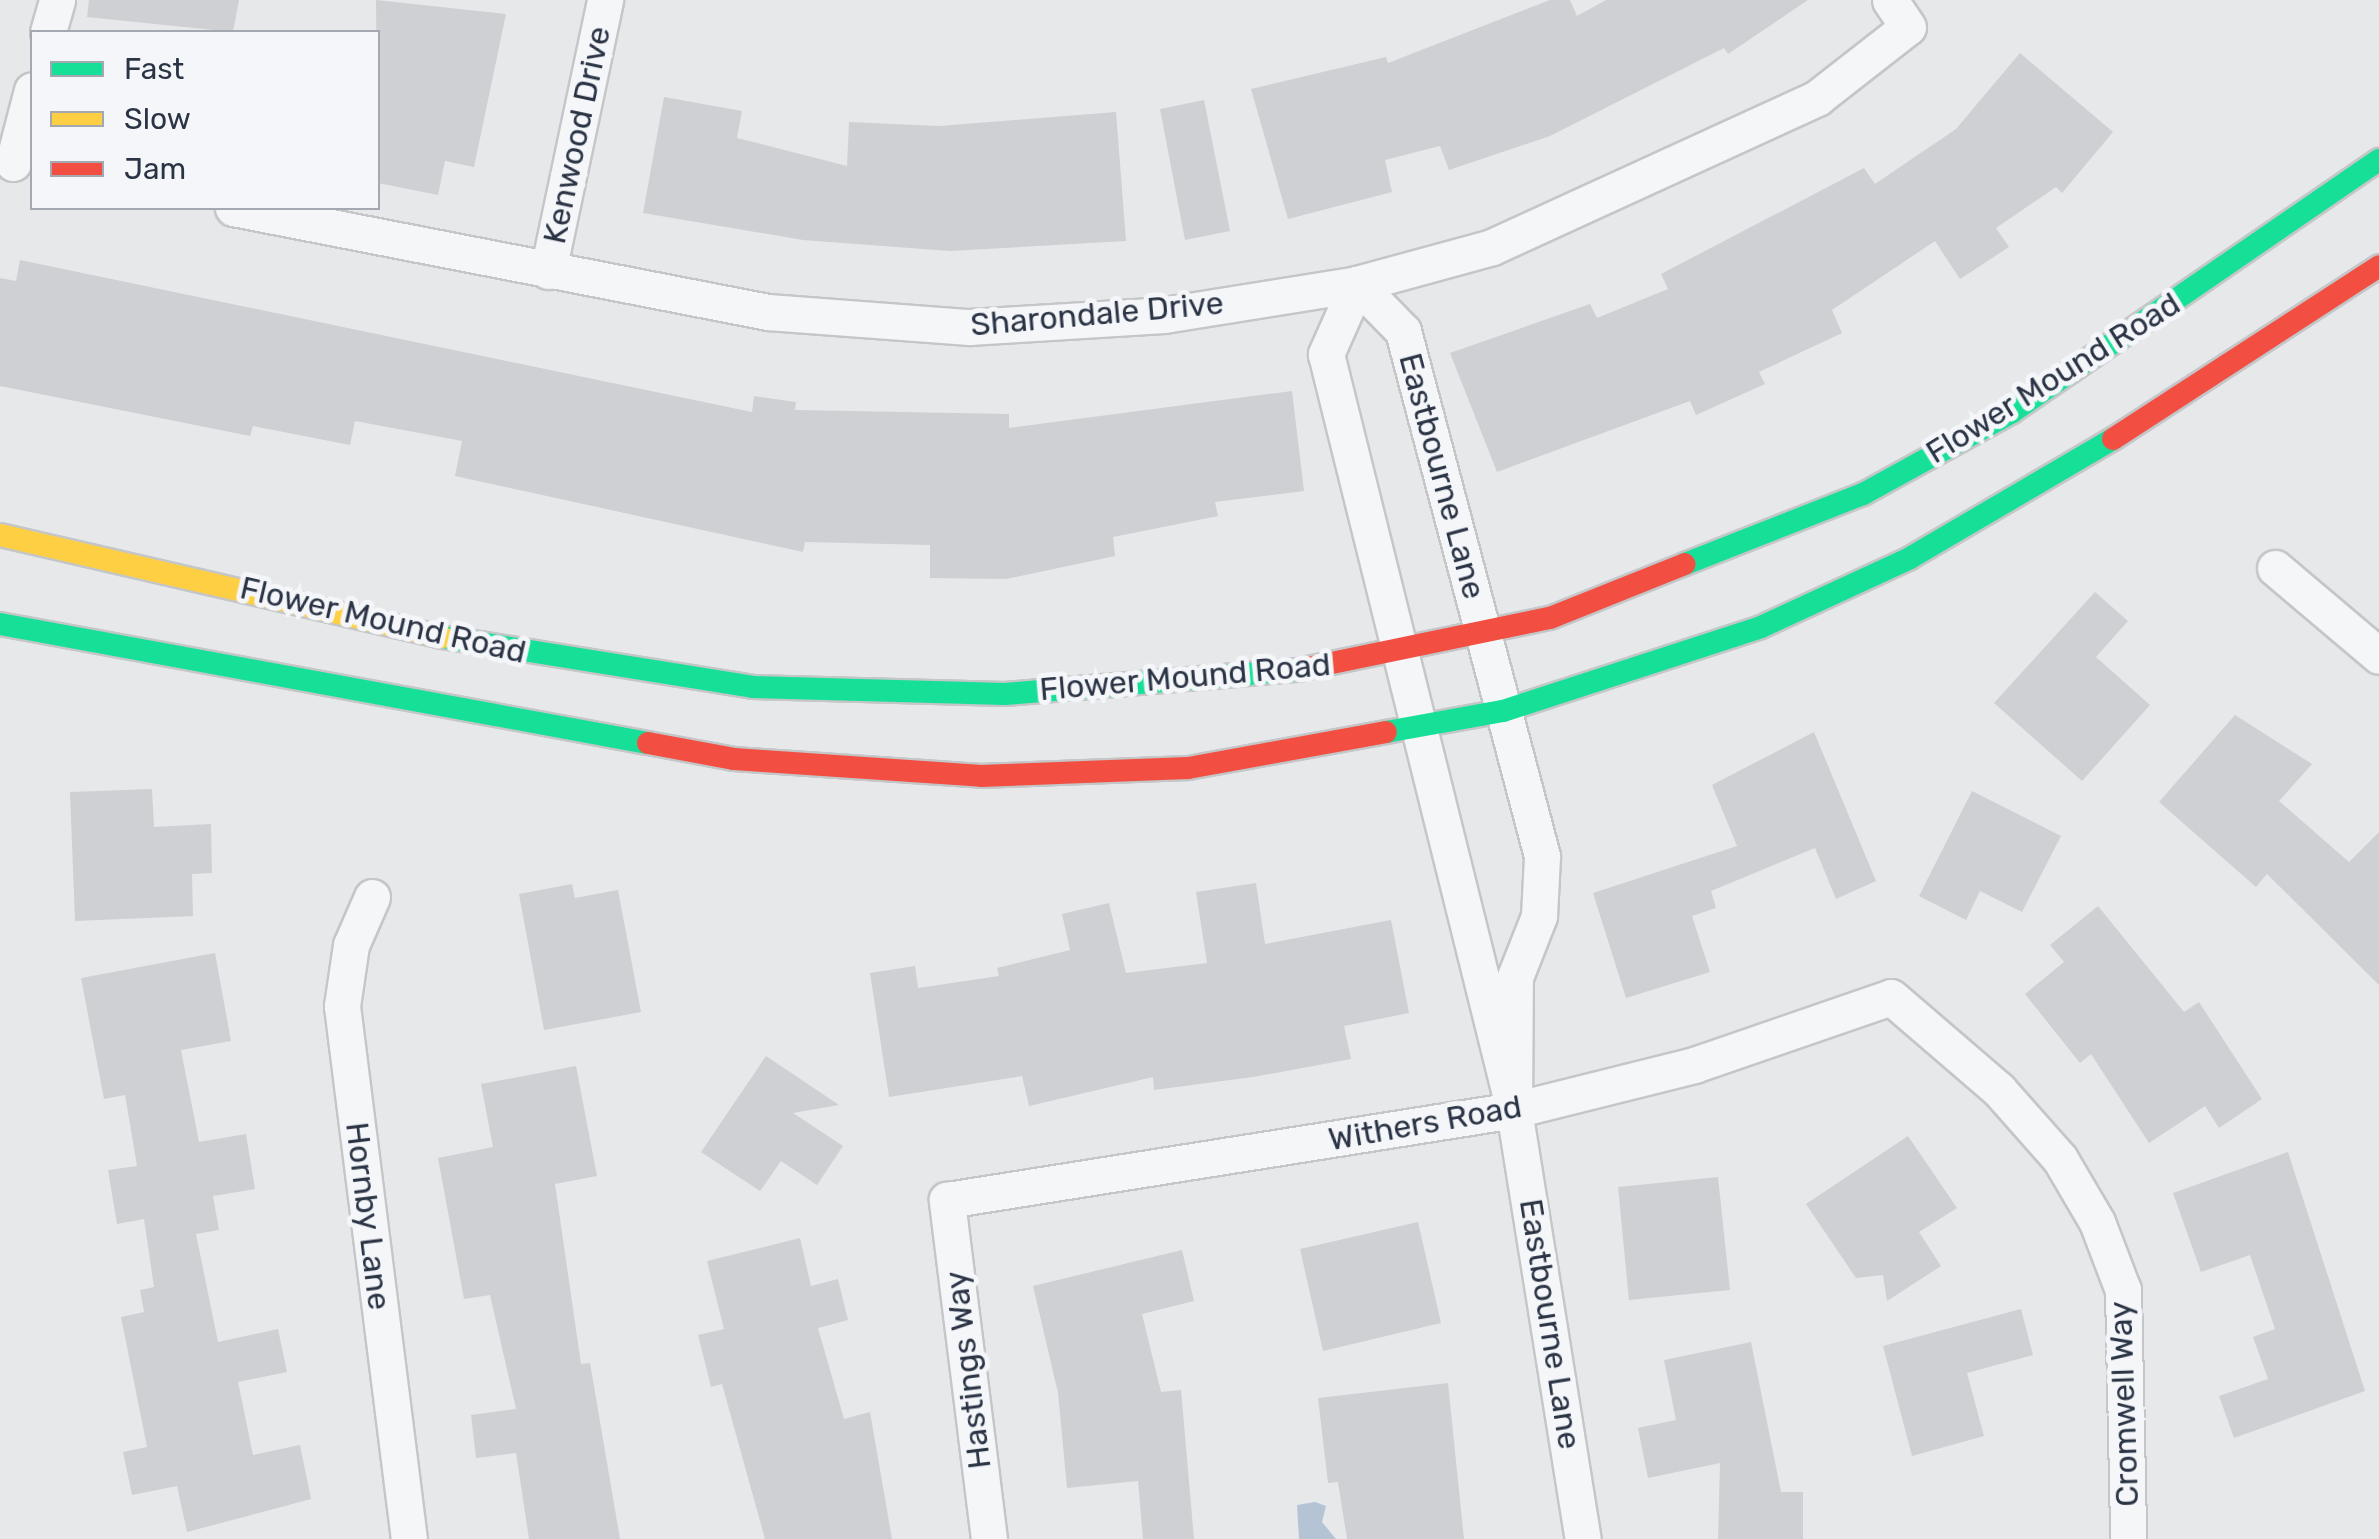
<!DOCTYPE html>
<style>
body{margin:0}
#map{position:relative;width:2379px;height:1539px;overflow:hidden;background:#e6e8ea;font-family:Rubik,sans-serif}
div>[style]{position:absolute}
.water>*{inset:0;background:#b4c4d5}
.building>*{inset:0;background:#ced0d3}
.roads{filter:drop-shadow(2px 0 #c4c6c8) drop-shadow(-2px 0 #c4c6c8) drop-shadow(0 2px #c4c6c8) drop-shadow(0 -2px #c4c6c8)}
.street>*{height:35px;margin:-17.5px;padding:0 17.5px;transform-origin:17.5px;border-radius:17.5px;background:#f5f6f7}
.fast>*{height:22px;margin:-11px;padding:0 11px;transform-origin:11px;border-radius:11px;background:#16e098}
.slow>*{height:22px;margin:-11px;padding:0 11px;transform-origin:11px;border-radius:11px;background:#ffcf43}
.jam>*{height:22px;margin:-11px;padding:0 11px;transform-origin:11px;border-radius:11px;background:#f24e42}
span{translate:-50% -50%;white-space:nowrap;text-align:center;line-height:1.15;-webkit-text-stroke:10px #f4f6f9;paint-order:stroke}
.street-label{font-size:32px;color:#2b3445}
.legend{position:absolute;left:30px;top:30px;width:350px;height:180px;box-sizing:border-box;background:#f4f6f9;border:2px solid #a4a8b1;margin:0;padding:12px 18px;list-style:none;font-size:30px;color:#2b3445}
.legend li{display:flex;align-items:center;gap:20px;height:50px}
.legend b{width:50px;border:2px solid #a4a8b1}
</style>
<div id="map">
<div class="water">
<div style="clip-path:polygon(1315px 1502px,1326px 1506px,1322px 1522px,1336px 1539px,1299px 1539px,1297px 1505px)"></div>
</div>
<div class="building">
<div style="clip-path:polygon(89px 0,239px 0,233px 32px,87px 17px)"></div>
<div style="clip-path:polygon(376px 0,506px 14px,474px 167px,445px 161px,438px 195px,378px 183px)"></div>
<div style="clip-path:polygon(1550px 0,1570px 0,1577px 16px,1606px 0,1808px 0,1728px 54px,1724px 48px,1550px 136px,1449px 170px,1440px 146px,1385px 160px,1392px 192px,1288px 219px,1251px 89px,1386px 57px,1388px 63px)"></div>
<div style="clip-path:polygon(2020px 53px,2113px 132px,2062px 193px,2056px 187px,1996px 228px,2009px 247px,1960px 279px,1935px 241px,1832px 310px,1842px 333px,1759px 372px,1765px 384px,1696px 415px,1690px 401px,1497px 472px,1450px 353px,1590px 304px,1597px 318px,1668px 289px,1661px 274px,1864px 168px,1875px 184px,1956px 129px)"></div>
<div style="clip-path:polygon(664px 97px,742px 111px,737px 138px,847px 166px,849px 122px,939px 126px,1116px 112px,1126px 241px,950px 251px,803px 240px,643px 213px)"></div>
<div style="clip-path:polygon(1204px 100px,1230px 231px,1185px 240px,1160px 109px)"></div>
<div style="clip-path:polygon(20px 260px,752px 412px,754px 396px,796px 402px,795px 410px,1009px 414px,1009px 428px,1292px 391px,1304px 491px,1215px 502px,1218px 516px,1113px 537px,1115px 556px,1006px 579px,930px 578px,930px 545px,805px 542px,803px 552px,455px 476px,462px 441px,355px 421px,350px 445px,253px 426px,250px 436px,0 386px,0 278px,16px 281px)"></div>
<div style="clip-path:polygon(2095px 592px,2128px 621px,2096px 657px,2150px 705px,2082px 781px,1994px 703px)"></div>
<div style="clip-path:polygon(2235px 715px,2312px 764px,2279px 801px,2349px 862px,2379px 832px,2379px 985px,2267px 874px,2256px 887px,2159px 802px)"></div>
<div style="clip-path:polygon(1814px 732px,1876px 881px,1836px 899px,1815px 848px,1711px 891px,1716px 908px,1692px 916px,1710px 972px,1626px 998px,1593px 893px,1737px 846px,1712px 785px)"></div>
<div style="clip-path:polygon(152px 789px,154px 827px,211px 824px,212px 873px,192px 874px,193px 916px,75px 921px,70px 792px)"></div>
<div style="clip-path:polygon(1972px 791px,2061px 836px,2022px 912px,1980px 891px,1966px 920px,1919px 896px)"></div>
<div style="clip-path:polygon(1256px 883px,1265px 944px,1391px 920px,1409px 1013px,1344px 1026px,1351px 1059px,1253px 1077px,1154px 1090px,1153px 1077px,1029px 1106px,1022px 1076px,889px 1097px,870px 973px,915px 966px,918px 988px,999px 976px,997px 968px,1070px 950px,1062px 914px,1109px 903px,1126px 973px,1207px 963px,1196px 892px)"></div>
<div style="clip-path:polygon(572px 884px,575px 898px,618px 890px,641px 1012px,544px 1030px,519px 894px)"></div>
<div style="clip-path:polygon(2098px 906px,2184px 1012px,2199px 1002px,2262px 1099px,2219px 1128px,2205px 1106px,2149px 1143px,2091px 1054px,2080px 1063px,2025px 994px,2064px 962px,2050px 945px)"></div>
<div style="clip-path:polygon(215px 953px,231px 1041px,181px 1050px,199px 1142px,246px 1134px,255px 1189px,213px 1196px,219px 1230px,196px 1234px,218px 1342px,278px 1329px,287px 1372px,238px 1382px,253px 1455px,300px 1445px,311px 1499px,187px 1532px,177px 1486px,132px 1495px,123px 1452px,147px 1447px,121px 1317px,144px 1312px,140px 1290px,154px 1287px,144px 1219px,117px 1224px,108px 1170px,137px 1166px,125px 1095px,104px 1099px,81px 978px)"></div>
<div style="clip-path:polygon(766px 1056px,839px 1105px,793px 1113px,843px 1146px,817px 1185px,781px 1161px,760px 1191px,701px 1152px)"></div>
<div style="clip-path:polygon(576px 1066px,597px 1176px,555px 1184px,581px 1364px,590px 1363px,620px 1539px,529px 1539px,516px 1453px,476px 1458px,471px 1415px,516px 1409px,490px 1295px,464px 1299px,438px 1158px,493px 1147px,481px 1084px)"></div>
<div style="clip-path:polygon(1908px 1136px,1957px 1208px,1919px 1232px,1941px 1266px,1887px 1301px,1883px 1275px,1856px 1278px,1806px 1204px)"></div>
<div style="clip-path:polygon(2288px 1152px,2365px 1391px,2234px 1438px,2219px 1396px,2268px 1379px,2253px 1337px,2275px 1329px,2250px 1255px,2201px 1272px,2173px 1193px)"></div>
<div style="clip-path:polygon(1718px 1177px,1730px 1290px,1629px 1300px,1618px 1187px)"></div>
<div style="clip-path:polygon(1418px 1222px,1441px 1323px,1323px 1351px,1300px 1249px)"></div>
<div style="clip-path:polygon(800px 1238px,811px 1286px,838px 1279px,848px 1320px,818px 1328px,844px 1419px,870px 1412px,892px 1539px,765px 1539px,722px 1384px,711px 1387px,698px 1335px,724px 1329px,707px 1261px)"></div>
<div style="clip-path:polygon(1182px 1250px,1194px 1301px,1142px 1314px,1161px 1392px,1181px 1390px,1194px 1539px,1143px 1539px,1138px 1481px,1067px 1488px,1058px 1393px,1033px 1286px)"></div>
<div style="clip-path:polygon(2021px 1309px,2033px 1355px,1967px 1373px,1984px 1436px,1912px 1456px,1883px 1346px)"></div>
<div style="clip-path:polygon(1751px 1342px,1781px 1492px,1803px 1492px,1803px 1539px,1718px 1539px,1720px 1463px,1648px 1478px,1638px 1428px,1676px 1420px,1664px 1360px)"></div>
<div style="clip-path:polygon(1448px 1383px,1464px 1539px,1347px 1539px,1338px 1482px,1328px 1483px,1318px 1398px)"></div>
</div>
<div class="roads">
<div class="street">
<div style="left:48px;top:32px;width:33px;rotate:-74deg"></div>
<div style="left:13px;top:163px;width:75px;rotate:-75.4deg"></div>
<div style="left:233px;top:208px;width:545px;rotate:11deg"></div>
<div style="left:768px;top:312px;width:202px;rotate:4.3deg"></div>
<div style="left:969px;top:327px;width:195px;rotate:-3.5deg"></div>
<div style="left:1164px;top:315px;width:195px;rotate:-9.1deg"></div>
<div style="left:1357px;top:284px;width:140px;rotate:-15.3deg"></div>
<div style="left:1492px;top:247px;width:358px;rotate:-24.6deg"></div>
<div style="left:1817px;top:98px;width:115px;rotate:-38deg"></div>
<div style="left:1908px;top:27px;width:32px;rotate:-124deg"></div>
<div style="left:548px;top:271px;width:277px;rotate:-78.1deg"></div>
<div style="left:2275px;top:568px;width:136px;rotate:40.2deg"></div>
<div style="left:372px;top:897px;width:52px;rotate:113.6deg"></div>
<div style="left:351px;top:945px;width:62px;rotate:98.4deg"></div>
<div style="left:342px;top:1006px;width:537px;rotate:82.84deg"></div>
<div style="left:1514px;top:1110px;width:133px;rotate:-89.6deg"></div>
<div style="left:1515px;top:977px;width:66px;rotate:-68.5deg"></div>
<div style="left:1539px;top:916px;width:60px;rotate:-87.1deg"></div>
<div style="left:1542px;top:856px;width:543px;rotate:-104.83deg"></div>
<div style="left:1403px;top:331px;width:66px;rotate:-134.4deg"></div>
<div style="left:1357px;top:284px;width:77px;rotate:113.9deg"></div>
<div style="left:1326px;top:354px;width:779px;rotate:76.04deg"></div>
<div style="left:1514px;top:1110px;width:435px;rotate:80.9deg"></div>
<div style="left:989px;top:1539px;width:342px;rotate:-97.1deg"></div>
<div style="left:947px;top:1200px;width:574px;rotate:-9.02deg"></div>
<div style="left:1514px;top:1110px;width:186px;rotate:-14deg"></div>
<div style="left:1694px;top:1065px;width:208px;rotate:-19deg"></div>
<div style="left:1891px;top:997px;width:143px;rotate:40.7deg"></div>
<div style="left:1999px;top:1090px;width:92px;rotate:48.5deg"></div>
<div style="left:2060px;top:1159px;width:73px;rotate:59.6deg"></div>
<div style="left:2097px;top:1222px;width:73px;rotate:69.1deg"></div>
<div style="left:2123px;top:1290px;width:249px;rotate:88.8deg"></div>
</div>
<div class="fast">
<div style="left:1685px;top:564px;width:191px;rotate:-21.5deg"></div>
<div style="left:1863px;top:494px;width:170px;rotate:-28.8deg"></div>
<div style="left:2012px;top:412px;width:445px;rotate:-34.5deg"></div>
<div style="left:0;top:624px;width:659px;rotate:10.41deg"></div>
<div style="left:442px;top:637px;width:315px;rotate:9.1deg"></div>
<div style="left:753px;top:687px;width:252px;rotate:1.6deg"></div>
<div style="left:1005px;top:694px;width:294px;rotate:-4.7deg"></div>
<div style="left:1386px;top:732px;width:119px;rotate:-10.2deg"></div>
<div style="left:1503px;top:711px;width:271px;rotate:-18deg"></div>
<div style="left:1761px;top:627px;width:164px;rotate:-24.8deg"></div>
<div style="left:1910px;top:558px;width:235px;rotate:-30.4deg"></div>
</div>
<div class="slow">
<div style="left:0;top:535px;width:454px;rotate:13deg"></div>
</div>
<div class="jam">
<div style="left:2113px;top:439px;width:317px;rotate:-33deg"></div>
<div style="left:1298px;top:670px;width:257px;rotate:-11.7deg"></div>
<div style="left:1550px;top:618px;width:145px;rotate:-21.8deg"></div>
<div style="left:648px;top:743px;width:87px;rotate:10.5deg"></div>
<div style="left:734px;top:759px;width:248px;rotate:3.9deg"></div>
<div style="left:981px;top:776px;width:207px;rotate:-2.2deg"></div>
<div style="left:1188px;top:768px;width:201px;rotate:-10.3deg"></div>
</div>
</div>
<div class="street-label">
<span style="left:577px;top:135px;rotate:-78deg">Kenwood Drive</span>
<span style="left:1097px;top:314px;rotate:-5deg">Sharondale Drive</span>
<span style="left:2053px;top:378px;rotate:-32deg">Flower Mound Road</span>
<span style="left:1442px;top:476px;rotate:75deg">Eastbourne Lane</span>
<span style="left:383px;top:620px;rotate:13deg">Flower Mound Road</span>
<span style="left:1185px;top:677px;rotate:-5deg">Flower Mound Road</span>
<span style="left:1425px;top:1123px;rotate:-10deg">Withers Road</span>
<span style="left:368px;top:1216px;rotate:83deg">Hornby Lane</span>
<span style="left:1550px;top:1324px;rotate:81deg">Eastbourne Lane</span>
<span style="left:968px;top:1370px;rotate:-97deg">Hastings Way</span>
<span style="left:2124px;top:1404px;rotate:-92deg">Cromwell Way</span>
</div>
<ul class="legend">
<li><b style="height:12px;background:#16e098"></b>Fast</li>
<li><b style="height:12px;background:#ffcf43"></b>Slow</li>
<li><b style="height:12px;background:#f24e42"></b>Jam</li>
</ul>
</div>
